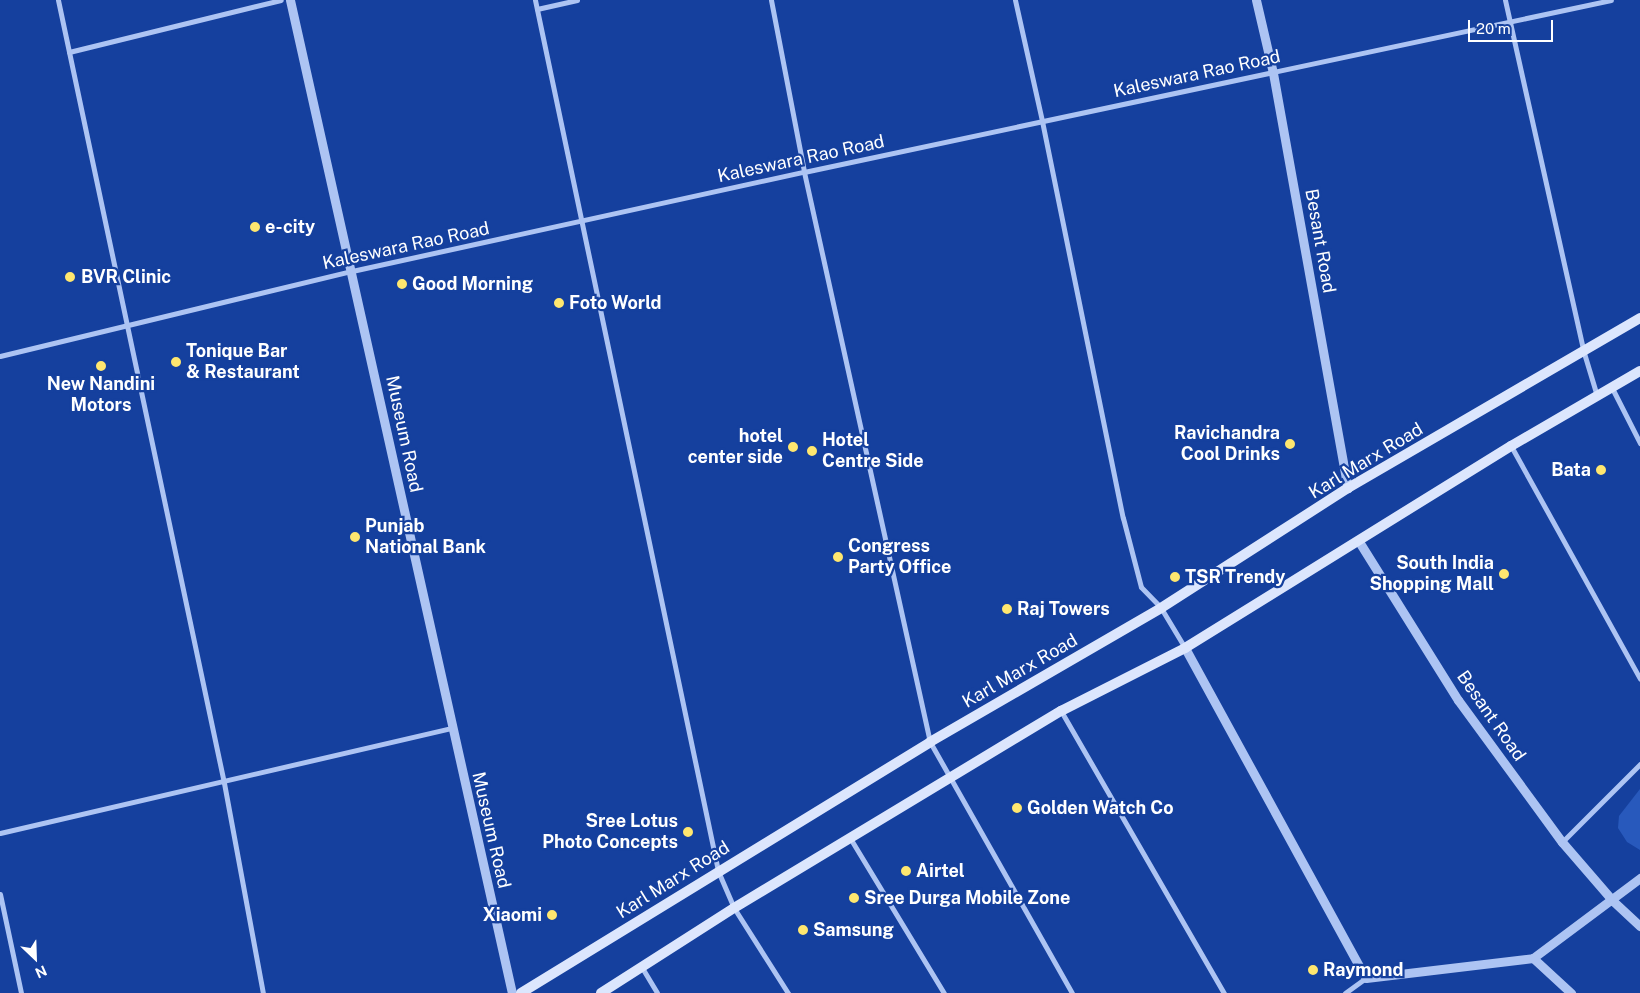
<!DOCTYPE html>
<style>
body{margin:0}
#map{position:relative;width:1640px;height:993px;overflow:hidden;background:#15409e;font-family:"Public Sans",sans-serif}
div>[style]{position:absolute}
.green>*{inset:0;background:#2859bc}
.minor>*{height:5px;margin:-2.5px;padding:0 2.5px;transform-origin:2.5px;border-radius:2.5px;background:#adc4f3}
.tertiary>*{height:9px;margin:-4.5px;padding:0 4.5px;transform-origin:4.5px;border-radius:4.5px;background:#adc4f3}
.secondary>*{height:10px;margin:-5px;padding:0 5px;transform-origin:5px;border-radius:5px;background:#dce6fd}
.dots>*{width:14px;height:14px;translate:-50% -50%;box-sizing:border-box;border:2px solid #15409e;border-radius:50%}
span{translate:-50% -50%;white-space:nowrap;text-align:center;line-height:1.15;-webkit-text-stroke:4.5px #15409e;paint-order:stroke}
.street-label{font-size:18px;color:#fff}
.poi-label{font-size:18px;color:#fff;font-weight:700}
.left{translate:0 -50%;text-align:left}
.right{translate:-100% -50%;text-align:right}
.north{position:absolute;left:10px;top:933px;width:50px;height:50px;-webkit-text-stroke:4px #15409e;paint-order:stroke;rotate:156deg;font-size:14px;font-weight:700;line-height:20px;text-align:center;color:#fff}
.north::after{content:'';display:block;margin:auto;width:18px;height:22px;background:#fff;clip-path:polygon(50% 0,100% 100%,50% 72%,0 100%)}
.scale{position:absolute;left:1468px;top:20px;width:85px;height:22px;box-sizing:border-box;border:2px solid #fff;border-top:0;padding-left:6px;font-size:15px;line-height:18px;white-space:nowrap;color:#fff;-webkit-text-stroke:4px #15409e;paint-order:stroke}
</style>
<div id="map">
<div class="green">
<div style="clip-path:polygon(1640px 789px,1640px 850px,1627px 842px,1618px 828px,1619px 816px)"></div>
</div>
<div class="minor">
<div style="left:58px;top:0;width:800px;rotate:78.03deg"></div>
<div style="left:224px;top:783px;width:214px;rotate:79.5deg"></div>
<div style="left:535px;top:0;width:890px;rotate:78.13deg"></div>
<div style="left:718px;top:871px;width:40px;rotate:66.6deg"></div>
<div style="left:734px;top:908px;width:101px;rotate:57.6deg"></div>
<div style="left:771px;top:0;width:175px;rotate:79.1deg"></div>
<div style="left:804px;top:172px;width:584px;rotate:77.54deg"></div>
<div style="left:930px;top:742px;width:288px;rotate:60.5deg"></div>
<div style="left:1015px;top:0;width:124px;rotate:77.4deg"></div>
<div style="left:1042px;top:121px;width:405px;rotate:78.5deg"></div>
<div style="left:1123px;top:518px;width:71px;rotate:75.4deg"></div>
<div style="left:1141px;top:587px;width:29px;rotate:46deg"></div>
<div style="left:1161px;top:608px;width:47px;rotate:59deg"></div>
<div style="left:1505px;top:0;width:362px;rotate:77.4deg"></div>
<div style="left:1584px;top:353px;width:45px;rotate:73.2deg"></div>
<div style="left:537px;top:9px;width:41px;rotate:-12.7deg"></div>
<div style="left:69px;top:52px;width:218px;rotate:-13.8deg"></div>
<div style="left:0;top:356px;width:362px;rotate:-13.6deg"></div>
<div style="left:352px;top:271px;width:463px;rotate:-12.4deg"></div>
<div style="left:804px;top:172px;width:825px;rotate:-12.03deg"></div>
<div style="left:1612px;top:388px;width:62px;rotate:63deg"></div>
<div style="left:1511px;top:446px;width:266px;rotate:61deg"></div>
<div style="left:1061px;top:711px;width:326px;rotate:60deg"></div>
<div style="left:0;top:833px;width:464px;rotate:-13.1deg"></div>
<div style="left:850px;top:838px;width:181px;rotate:58.8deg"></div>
<div style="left:1562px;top:842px;width:110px;rotate:-45deg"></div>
<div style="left:0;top:894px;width:101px;rotate:78deg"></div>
<div style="left:641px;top:966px;width:31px;rotate:59deg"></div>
<div style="left:1345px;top:993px;width:26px;rotate:-36deg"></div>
</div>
<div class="tertiary">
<div style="left:290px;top:0;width:1018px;rotate:77.4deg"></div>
<div style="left:1256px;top:0;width:75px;rotate:76.9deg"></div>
<div style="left:1273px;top:73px;width:422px;rotate:79.8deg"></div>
<div style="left:1358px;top:540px;width:189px;rotate:58deg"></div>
<div style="left:1458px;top:700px;width:176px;rotate:53.8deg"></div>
<div style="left:1562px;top:842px;width:78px;rotate:49.2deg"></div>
<div style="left:1613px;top:901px;width:37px;rotate:43deg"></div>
<div style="left:1185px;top:648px;width:376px;rotate:61.3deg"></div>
<div style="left:1366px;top:978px;width:168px;rotate:-6.8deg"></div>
<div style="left:1533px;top:958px;width:134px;rotate:-36.8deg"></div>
<div style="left:1533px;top:958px;width:52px;rotate:42.6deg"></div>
</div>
<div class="secondary">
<div style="left:521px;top:993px;width:480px;rotate:-31.5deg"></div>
<div style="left:930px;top:742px;width:267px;rotate:-30.1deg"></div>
<div style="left:1161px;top:608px;width:222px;rotate:-32.7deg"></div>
<div style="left:1348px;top:488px;width:338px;rotate:-30.2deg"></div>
<div style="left:601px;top:993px;width:158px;rotate:-32.6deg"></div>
<div style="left:734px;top:908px;width:382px;rotate:-31.1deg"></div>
<div style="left:1061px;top:711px;width:139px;rotate:-26.9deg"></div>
<div style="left:1185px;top:648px;width:384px;rotate:-31.8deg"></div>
<div style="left:1511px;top:446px;width:149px;rotate:-30.2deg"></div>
</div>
<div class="dots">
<div style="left:255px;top:227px;background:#ffe76f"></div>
<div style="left:70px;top:277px;background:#ffe76f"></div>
<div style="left:402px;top:284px;background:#ffe76f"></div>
<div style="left:559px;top:303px;background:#ffe76f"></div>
<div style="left:176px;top:362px;background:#ffe76f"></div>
<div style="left:101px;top:366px;background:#ffe76f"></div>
<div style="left:1290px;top:444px;background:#ffe76f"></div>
<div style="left:793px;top:447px;background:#ffe76f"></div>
<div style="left:812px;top:451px;background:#ffe76f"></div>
<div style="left:1601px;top:470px;background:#ffe76f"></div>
<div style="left:355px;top:537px;background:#ffe76f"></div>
<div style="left:838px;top:557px;background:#ffe76f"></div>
<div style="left:1504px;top:574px;background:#ffe76f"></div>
<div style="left:1175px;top:577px;background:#ffe76f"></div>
<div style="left:1007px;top:609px;background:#ffe76f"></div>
<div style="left:1017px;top:808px;background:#ffe76f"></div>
<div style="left:688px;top:832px;background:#ffe76f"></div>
<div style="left:906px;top:871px;background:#ffe76f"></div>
<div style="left:854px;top:898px;background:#ffe76f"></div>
<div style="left:552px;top:915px;background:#ffe76f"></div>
<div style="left:803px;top:930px;background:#ffe76f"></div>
<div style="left:1313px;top:970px;background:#ffe76f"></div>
</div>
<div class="street-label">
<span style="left:1197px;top:74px;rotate:-12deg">Kaleswara Rao Road</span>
<span style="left:801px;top:159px;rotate:-12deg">Kaleswara Rao Road</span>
<span style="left:1320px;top:241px;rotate:80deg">Besant Road</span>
<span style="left:406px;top:246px;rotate:-12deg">Kaleswara Rao Road</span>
<span style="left:404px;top:434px;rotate:78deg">Museum Road</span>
<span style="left:1366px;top:461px;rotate:-31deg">Karl Marx Road</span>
<span style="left:1020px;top:671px;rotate:-30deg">Karl Marx Road</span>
<span style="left:1491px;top:716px;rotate:55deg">Besant Road</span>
<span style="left:491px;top:830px;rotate:77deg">Museum Road</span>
<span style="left:673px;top:880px;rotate:-32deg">Karl Marx Road</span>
</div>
<div class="poi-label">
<span class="left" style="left:265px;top:227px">e-city</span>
<span class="left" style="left:81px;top:277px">BVR Clinic</span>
<span class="left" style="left:412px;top:284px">Good Morning</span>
<span class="left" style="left:569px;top:303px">Foto World</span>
<span class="left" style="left:186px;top:362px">Tonique Bar<br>&amp; Restaurant</span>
<span style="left:101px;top:395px">New Nandini<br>Motors</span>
<span class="right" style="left:1280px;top:444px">Ravichandra<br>Cool Drinks</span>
<span class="right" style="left:783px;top:447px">hotel<br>center side</span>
<span class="left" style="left:822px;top:451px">Hotel<br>Centre Side</span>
<span class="right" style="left:1591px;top:470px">Bata</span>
<span class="left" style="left:365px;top:537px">Punjab<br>National Bank</span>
<span class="left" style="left:848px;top:557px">Congress<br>Party Office</span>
<span class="right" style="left:1494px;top:574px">South India<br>Shopping Mall</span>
<span class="left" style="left:1185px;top:577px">TSR Trendy</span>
<span class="left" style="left:1017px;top:609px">Raj Towers</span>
<span class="left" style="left:1027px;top:808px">Golden Watch Co</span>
<span class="right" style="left:678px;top:832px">Sree Lotus<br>Photo Concepts</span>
<span class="left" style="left:916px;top:871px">Airtel</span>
<span class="left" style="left:864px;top:898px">Sree Durga Mobile Zone</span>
<span class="right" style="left:542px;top:915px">Xiaomi</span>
<span class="left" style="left:813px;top:930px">Samsung</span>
<span class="left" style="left:1323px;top:970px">Raymond</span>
</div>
<div class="north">N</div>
<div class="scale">20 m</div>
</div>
